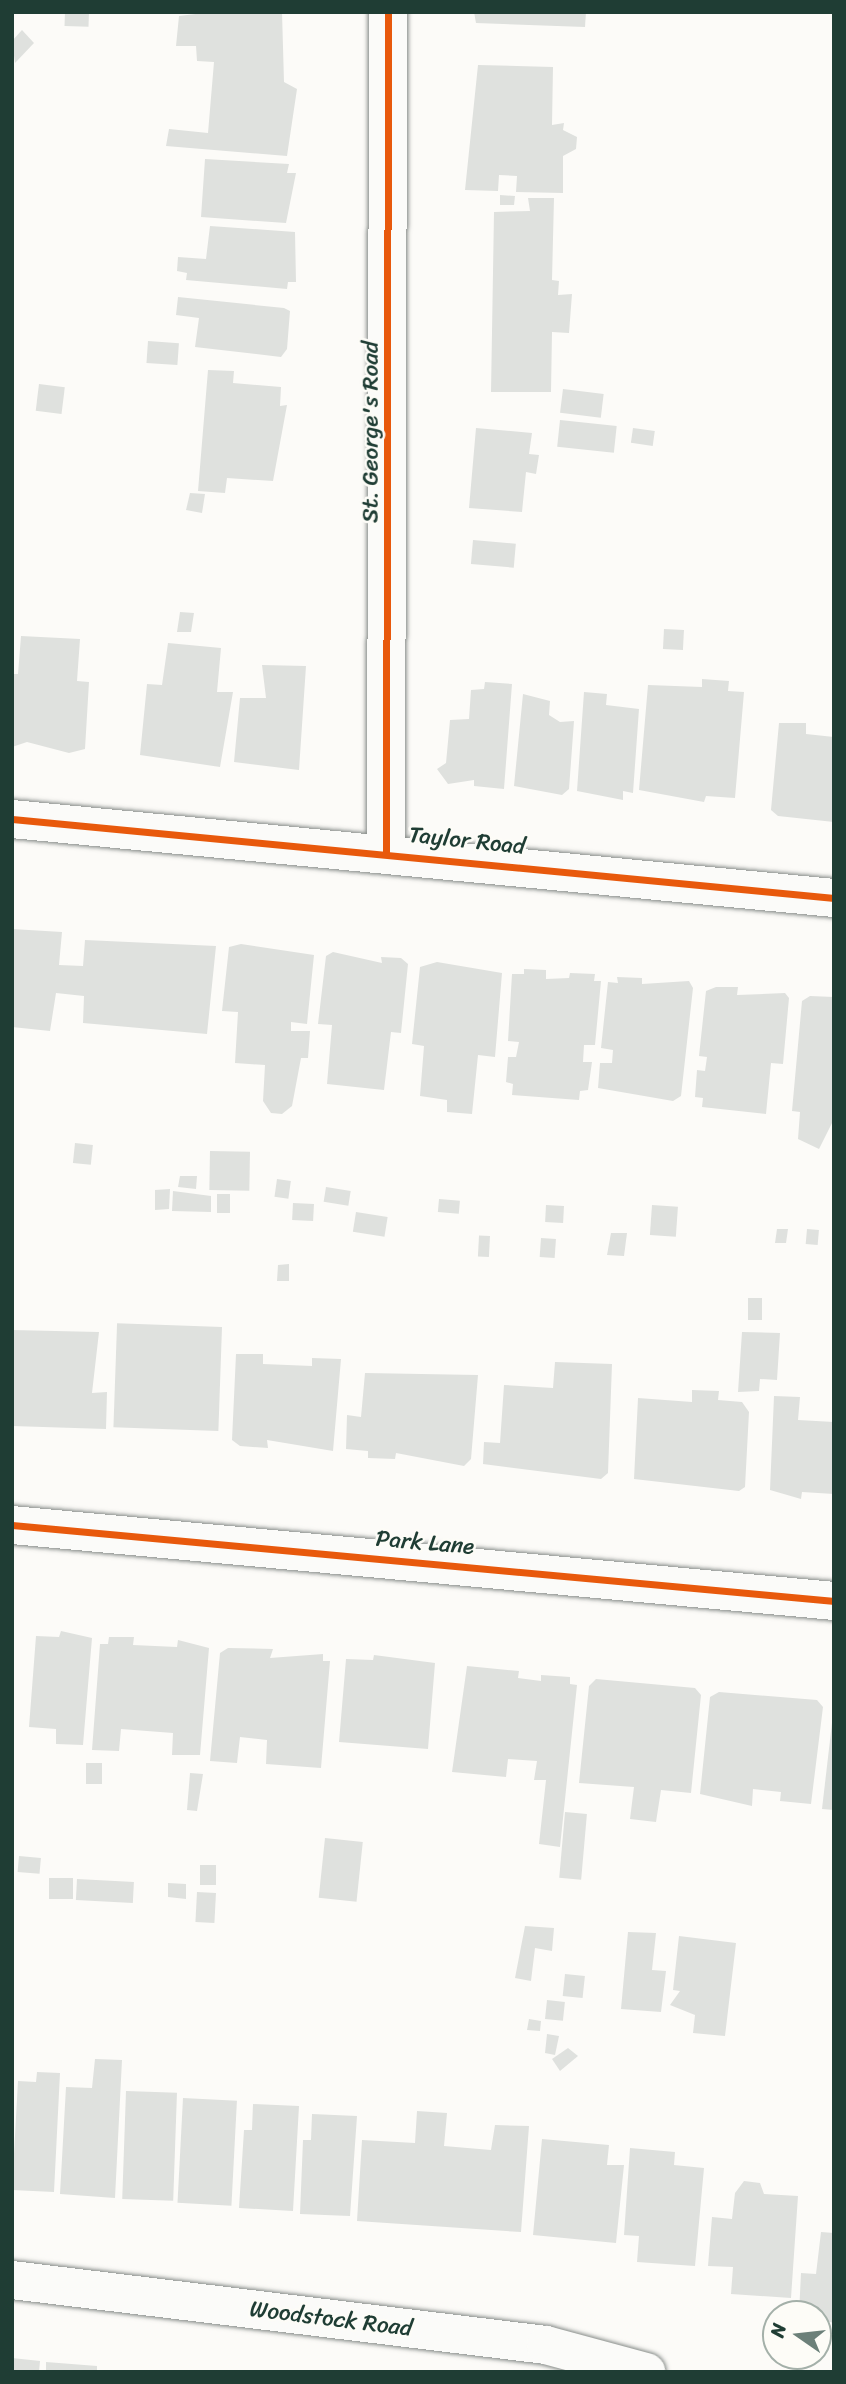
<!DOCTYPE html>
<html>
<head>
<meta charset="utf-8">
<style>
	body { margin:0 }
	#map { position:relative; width:846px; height:2384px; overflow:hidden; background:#fcfbf8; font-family:Sriracha,sans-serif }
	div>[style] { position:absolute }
	.building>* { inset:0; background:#dfe1de; transform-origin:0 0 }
	.roads { filter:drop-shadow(0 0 2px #888d8a) drop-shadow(0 0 2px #888d8a) }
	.minor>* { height:38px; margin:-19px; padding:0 19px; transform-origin:19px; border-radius:19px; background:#fbfbf9 }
	.major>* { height:38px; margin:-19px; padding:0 19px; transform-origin:19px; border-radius:19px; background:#fbfbf9 }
	.cycleway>* { height:7px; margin:-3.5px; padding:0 3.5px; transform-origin:3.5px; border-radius:3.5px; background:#e8590c }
	span { translate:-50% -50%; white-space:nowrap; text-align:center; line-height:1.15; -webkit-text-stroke:5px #fdfcf7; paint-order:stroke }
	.street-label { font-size:23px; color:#1f3d34 }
	.frame { position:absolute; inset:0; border:14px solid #1f3d34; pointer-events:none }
	.north { position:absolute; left:762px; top:2300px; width:70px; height:70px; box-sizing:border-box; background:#fdfcf7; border:2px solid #a4b0a9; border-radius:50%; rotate:284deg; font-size:19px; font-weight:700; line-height:28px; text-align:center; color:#1f3d34 }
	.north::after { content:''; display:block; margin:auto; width:24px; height:32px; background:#6c8079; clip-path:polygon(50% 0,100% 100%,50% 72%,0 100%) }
</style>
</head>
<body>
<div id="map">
	<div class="building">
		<i style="left:65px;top:12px;width:24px;height:14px;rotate:2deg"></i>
		<i style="clip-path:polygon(212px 12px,282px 12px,284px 82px,297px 89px,287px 156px,166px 146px,169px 129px,208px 133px,214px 62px,197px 61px,196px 46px,176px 46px,179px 16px)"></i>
		<i style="clip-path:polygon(474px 12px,586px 12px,585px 27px,476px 23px)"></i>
		<i style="clip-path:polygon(22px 30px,34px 43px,15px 63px,12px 41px)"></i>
		<i style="clip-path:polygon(478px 65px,553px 67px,552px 125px,564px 123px,563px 130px,577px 137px,576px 149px,563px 156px,563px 193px,516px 192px,517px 176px,499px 175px,498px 191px,465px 190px)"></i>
		<i style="clip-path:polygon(205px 159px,289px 164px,287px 173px,296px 173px,286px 223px,201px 217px)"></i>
		<i style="clip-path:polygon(500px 195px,515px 196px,514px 205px,500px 205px)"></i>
		<i style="clip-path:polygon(528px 198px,554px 198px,552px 280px,559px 281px,558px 295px,572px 294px,569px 333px,552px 332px,551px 392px,491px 392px,494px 212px,530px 211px)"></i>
		<i style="clip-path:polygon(210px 226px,295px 232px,296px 282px,288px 282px,287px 289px,186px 280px,187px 273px,177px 271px,178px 257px,206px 259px)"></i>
		<i style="clip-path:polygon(178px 297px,284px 308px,290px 311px,287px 349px,281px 357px,195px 347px,199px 318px,176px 315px)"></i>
		<i style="left:148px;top:341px;width:31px;height:22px;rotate:4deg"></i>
		<i style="clip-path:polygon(208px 370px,234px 371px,233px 383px,281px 387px,280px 406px,287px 405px,273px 481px,227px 478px,225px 493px,198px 491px)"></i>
		<i style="left:39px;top:384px;width:26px;height:27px;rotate:7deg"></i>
		<i style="left:563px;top:389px;width:41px;height:24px;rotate:7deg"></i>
		<i style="left:560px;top:420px;width:57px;height:27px;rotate:6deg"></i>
		<i style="clip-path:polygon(476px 428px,532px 433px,529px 454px,539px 455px,536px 474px,526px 472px,522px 512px,469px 508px)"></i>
		<i style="left:633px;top:428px;width:22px;height:15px;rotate:8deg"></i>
		<i style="clip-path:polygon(190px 493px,205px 494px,202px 513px,186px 510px)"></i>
		<i style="left:473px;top:540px;width:43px;height:24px;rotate:5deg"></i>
		<i style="clip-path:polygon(180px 612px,194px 613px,191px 632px,177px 632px)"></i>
		<i style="left:664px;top:629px;width:20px;height:20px;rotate:3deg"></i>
		<i style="clip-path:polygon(21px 636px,80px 639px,77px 681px,89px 682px,85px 749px,69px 753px,27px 742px,12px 747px,12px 674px,18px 674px)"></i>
		<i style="clip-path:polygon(168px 643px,221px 648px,217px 692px,233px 692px,220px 767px,140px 755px,147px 684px,162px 685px)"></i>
		<i style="clip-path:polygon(262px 665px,306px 666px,299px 770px,234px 762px,240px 698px,266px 698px)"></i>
		<i style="clip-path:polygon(702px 679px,729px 681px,728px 691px,744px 692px,735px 798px,706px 796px,704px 802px,639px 790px,648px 685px,702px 687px)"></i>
		<i style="clip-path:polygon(485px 682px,512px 684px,504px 789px,474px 786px,474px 780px,448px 784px,437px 769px,446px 763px,450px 720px,469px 719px,471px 690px,484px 689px)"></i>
		<i style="clip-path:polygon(584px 692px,607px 694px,606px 705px,639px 709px,633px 793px,623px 791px,623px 800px,577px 791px)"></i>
		<i style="clip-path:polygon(523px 694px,550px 701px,549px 715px,560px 722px,574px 721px,569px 789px,562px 795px,514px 786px)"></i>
		<i style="clip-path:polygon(779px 723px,806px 723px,806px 734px,834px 737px,834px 822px,778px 816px,771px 810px)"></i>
		<i style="clip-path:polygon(12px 929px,62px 932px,59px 965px,83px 966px,85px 940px,216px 946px,207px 1034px,83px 1023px,84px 996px,56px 993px,50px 1031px,12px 1027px)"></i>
		<i style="clip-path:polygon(241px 944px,314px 955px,307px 1024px,291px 1022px,291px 1031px,310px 1031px,308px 1058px,301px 1058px,292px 1106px,282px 1114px,271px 1113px,263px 1101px,265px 1065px,235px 1063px,238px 1012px,222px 1011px,229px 947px)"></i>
		<i style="clip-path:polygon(333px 952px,382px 963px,381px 957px,401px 958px,408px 964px,401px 1033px,391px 1032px,384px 1090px,327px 1084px,332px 1025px,318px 1024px,326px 956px)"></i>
		<i style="clip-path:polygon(437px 962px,502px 973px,495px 1057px,478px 1055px,472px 1114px,447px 1112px,447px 1100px,420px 1096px,424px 1046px,412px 1044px,420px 967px)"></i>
		<i style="clip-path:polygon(524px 969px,546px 970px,546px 979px,569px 978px,570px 973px,595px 974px,594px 981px,601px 981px,595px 1045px,584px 1045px,583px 1062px,592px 1062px,588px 1090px,580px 1091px,579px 1100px,512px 1095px,513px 1084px,506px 1082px,508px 1057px,516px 1057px,519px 1042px,508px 1041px,512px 974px,524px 974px)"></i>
		<i style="clip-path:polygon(617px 977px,642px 978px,642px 984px,689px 981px,693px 988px,681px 1096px,673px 1101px,598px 1088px,600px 1063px,612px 1063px,613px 1050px,601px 1048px,608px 982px,618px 983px)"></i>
		<i style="clip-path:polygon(716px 987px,738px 987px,737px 995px,785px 993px,789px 998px,783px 1064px,771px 1063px,766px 1114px,702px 1107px,703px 1098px,695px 1097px,697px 1070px,705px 1071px,707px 1057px,699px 1056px,706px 991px)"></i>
		<i style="clip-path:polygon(810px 996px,834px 997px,834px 1119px,819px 1149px,798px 1139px,800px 1112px,792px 1111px,802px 1001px)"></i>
		<i style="left:75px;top:1143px;width:18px;height:20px;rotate:6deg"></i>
		<i style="left:210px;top:1151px;width:40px;height:39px;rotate:1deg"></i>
		<i style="clip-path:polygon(180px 1176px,197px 1176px,196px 1189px,178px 1187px)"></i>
		<i style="left:277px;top:1179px;width:14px;height:18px;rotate:8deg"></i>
		<i style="left:326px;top:1187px;width:25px;height:15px;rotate:9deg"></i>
		<i style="clip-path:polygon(170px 1189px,169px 1209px,155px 1210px,155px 1190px)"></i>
		<i style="clip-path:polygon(173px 1191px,211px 1196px,211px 1212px,172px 1211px)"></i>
		<i style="left:217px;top:1194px;width:13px;height:19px"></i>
		<i style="left:439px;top:1199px;width:21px;height:13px;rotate:5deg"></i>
		<i style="left:293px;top:1203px;width:21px;height:17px;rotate:3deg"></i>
		<i style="left:546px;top:1205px;width:18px;height:17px;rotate:3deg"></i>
		<i style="left:652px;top:1205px;width:26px;height:30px;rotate:4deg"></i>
		<i style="left:356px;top:1212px;width:32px;height:20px;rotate:9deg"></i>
		<i style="clip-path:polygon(777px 1229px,788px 1229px,786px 1243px,775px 1243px)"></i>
		<i style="left:807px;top:1229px;width:12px;height:15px;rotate:5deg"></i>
		<i style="clip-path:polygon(611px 1233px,627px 1233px,624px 1256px,607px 1255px)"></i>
		<i style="left:490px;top:1236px;width:21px;height:11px;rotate:93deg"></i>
		<i style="left:541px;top:1238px;width:15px;height:19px;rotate:4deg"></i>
		<i style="clip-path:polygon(289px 1264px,289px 1281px,277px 1281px,278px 1265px)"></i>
		<i style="left:762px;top:1298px;width:22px;height:14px;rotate:90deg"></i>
		<i style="left:222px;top:1327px;width:104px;height:105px;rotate:92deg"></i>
		<i style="clip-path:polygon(12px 1330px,99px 1332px,92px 1393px,107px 1392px,106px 1429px,12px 1426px)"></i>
		<i style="clip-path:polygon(742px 1332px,780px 1333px,777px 1380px,760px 1379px,759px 1391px,738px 1392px)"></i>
		<i style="clip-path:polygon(236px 1354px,263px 1354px,263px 1364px,312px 1366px,312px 1358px,341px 1359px,333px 1451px,267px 1440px,268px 1448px,240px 1446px,232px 1440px)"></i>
		<i style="clip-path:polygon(555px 1362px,612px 1364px,608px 1473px,601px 1479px,483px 1464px,484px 1442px,500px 1443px,504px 1385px,553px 1388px)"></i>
		<i style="clip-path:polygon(365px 1373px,478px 1375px,471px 1459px,464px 1466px,396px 1453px,395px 1459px,368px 1458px,368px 1451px,346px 1449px,347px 1415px,361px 1417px)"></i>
		<i style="clip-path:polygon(692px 1390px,719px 1391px,718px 1400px,742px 1402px,749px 1412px,745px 1487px,739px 1491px,634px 1479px,638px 1398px,692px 1402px)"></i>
		<i style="clip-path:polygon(774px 1396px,800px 1397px,798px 1420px,834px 1422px,834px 1494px,802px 1492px,801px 1499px,770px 1490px)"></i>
		<i style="clip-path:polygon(61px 1631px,92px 1638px,83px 1745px,56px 1744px,56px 1729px,29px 1727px,36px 1636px,59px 1637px)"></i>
		<i style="clip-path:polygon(109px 1637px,134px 1637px,133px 1645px,177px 1647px,178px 1640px,209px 1648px,200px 1755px,172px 1755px,173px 1733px,121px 1729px,119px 1751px,92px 1750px,100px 1644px,108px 1644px)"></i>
		<i style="clip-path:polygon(228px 1648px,273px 1649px,270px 1658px,323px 1654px,323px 1661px,330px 1661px,321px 1768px,266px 1764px,267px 1740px,240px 1737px,237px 1763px,210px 1761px,220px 1653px)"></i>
		<i style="clip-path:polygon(374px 1655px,435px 1663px,428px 1749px,339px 1742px,346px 1659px,373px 1660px)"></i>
		<i style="clip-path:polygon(467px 1666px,519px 1671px,518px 1678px,541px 1681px,541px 1675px,570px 1677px,570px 1684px,577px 1685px,560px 1847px,539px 1844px,546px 1780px,534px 1780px,537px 1761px,508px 1759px,506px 1777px,452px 1772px)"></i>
		<i style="clip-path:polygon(596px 1679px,695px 1688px,701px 1695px,691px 1793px,661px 1790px,656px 1822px,630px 1819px,634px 1787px,579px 1783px,589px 1686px)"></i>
		<i style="clip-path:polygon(719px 1692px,817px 1700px,823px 1707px,811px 1804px,780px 1801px,781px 1792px,753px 1789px,752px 1806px,700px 1794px,710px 1697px)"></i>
		<i style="clip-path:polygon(832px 1723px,834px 1723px,834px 1810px,822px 1809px)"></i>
		<i style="left:86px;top:1763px;width:16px;height:21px"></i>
		<i style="clip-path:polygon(190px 1773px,203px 1774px,197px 1811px,187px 1810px)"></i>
		<i style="left:565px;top:1812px;width:22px;height:66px;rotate:5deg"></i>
		<i style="left:325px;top:1838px;width:38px;height:60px;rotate:6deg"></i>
		<i style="left:19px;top:1856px;width:22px;height:16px;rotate:5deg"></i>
		<i style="left:200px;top:1865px;width:16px;height:20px"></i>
		<i style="left:49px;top:1878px;width:24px;height:21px"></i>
		<i style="left:77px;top:1879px;width:57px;height:21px;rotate:3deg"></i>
		<i style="clip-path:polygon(168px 1883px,186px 1884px,186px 1899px,168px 1897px)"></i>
		<i style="left:197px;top:1892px;width:19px;height:30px;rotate:3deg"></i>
		<i style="clip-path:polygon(525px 1926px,554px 1928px,552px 1951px,535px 1948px,531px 1981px,515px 1978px)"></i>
		<i style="clip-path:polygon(628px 1932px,656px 1933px,652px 1970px,666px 1971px,661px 2012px,621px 2009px)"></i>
		<i style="clip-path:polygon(679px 1936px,736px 1943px,725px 2036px,693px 2033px,695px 2015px,670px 2005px,680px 1991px,673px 1990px)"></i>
		<i style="left:565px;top:1974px;width:20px;height:22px;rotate:6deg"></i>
		<i style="left:547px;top:2000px;width:18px;height:19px;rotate:6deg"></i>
		<i style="clip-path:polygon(529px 2019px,541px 2021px,540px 2031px,527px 2030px)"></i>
		<i style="clip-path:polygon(547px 2034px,559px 2036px,555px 2055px,545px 2053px)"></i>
		<i style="clip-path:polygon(568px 2048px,578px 2056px,560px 2071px,552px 2059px)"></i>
		<i style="clip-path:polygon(95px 2059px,122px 2060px,115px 2198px,60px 2194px,66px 2087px,92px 2088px)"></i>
		<i style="clip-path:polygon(37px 2072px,60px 2073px,54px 2192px,12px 2190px,18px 2081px,36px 2082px)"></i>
		<i style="left:126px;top:2091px;width:51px;height:108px;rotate:2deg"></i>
		<i style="left:183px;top:2098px;width:54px;height:105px;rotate:3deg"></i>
		<i style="clip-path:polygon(253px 2104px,299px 2106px,293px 2211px,239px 2208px,244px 2130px,252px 2130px)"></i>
		<i style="clip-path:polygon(417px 2111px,447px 2113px,444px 2146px,491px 2150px,495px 2125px,529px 2126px,521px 2232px,357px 2221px,362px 2140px,415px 2143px)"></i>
		<i style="clip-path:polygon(312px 2114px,357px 2116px,350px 2216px,300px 2214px,303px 2140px,311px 2140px)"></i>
		<i style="clip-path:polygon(542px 2139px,609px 2145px,607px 2165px,624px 2165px,616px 2243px,533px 2235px)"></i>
		<i style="clip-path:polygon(630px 2148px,675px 2152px,674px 2165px,704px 2168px,695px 2266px,637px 2262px,639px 2236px,624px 2235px)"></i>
		<i style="clip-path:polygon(744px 2181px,760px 2183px,764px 2194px,798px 2196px,791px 2298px,731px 2294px,733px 2267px,708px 2266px,712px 2217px,732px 2219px,735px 2193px)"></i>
		<i style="clip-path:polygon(821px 2232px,834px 2233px,834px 2323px,799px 2314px,801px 2273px,816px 2274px)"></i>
		<i style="clip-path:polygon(12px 2358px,40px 2361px,39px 2372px,12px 2372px)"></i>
		<i style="clip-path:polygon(46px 2362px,97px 2366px,97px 2372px,46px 2372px)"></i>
	</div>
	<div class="roads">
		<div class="minor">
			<i style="left:12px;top:819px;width:826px;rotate:5.49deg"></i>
			<i style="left:386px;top:852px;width:840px;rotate:-89.86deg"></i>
			<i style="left:12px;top:2280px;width:538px;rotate:6.94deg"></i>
			<i style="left:546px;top:2345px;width:104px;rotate:15.1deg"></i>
		</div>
		<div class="major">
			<i style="left:12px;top:1525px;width:826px;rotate:5.28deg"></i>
		</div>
	</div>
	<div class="cycleway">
		<i style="left:12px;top:819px;width:826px;rotate:5.49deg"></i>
		<i style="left:386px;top:852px;width:840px;rotate:-89.86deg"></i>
		<i style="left:12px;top:1525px;width:826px;rotate:5.28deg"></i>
	</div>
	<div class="street-label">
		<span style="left:371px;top:432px;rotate:-90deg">St. George's Road</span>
		<span style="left:467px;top:841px;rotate:6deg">Taylor Road</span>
		<span style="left:425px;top:1543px;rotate:5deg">Park Lane</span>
		<span style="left:331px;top:2319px;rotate:7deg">Woodstock Road</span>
	</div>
	<div class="frame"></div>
	<div class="north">N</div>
</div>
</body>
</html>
